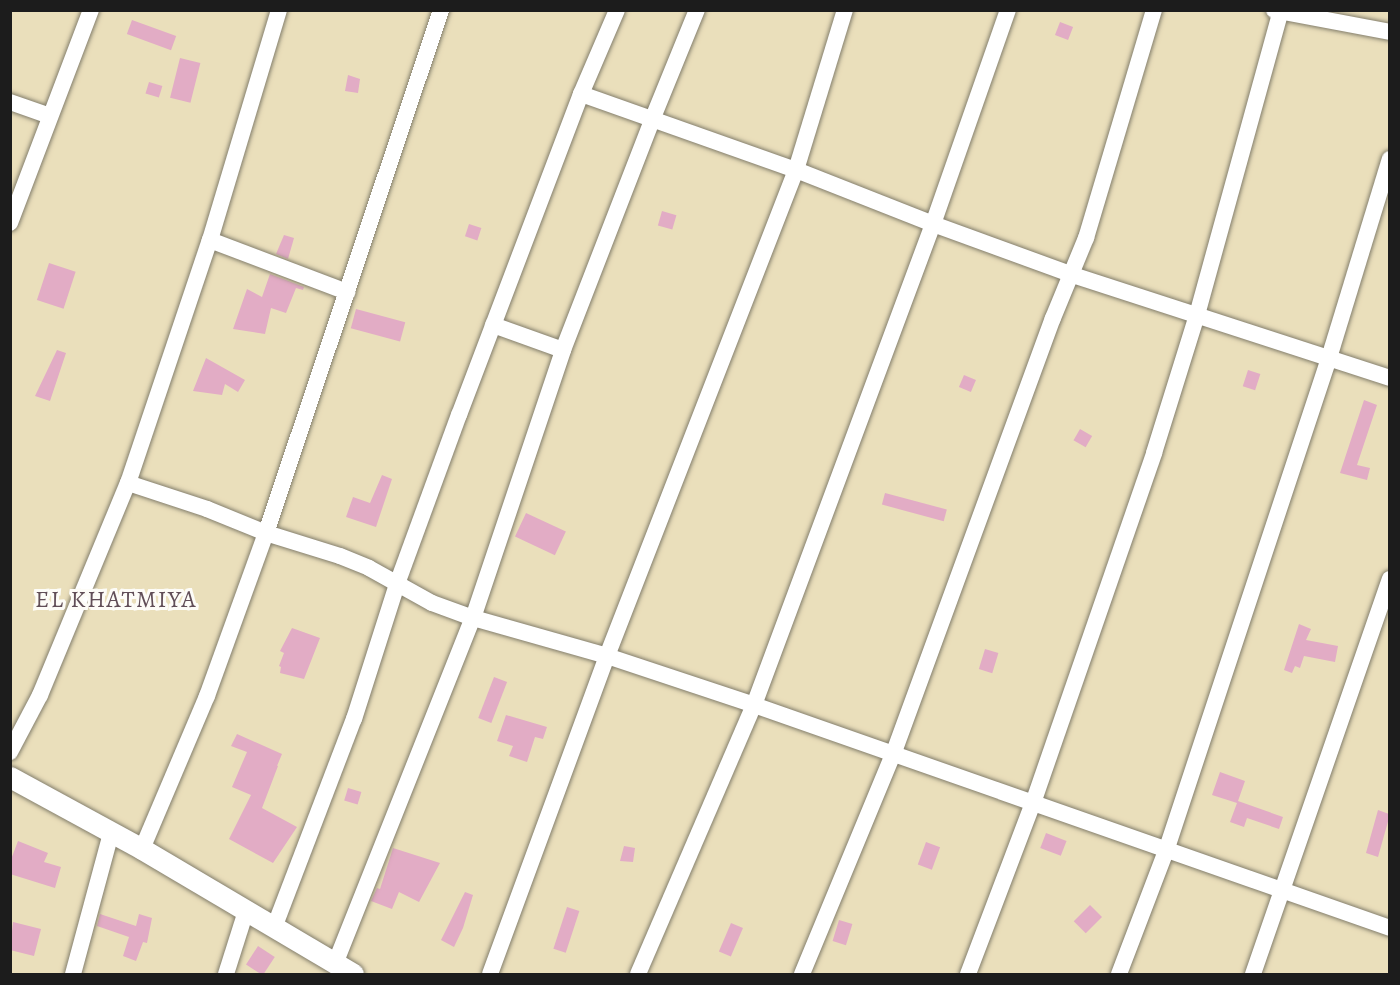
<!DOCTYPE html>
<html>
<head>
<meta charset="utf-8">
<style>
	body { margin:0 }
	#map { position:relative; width:1400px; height:985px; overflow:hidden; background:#eadfbb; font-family:Alegreya,serif }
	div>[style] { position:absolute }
	.building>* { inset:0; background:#e2acc5; transform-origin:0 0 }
	.roads { filter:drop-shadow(0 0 2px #837e6c) drop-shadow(0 0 2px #837e6c) }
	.minor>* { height:16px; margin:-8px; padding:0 8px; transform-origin:8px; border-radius:8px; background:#fff }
	.tertiary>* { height:21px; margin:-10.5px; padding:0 10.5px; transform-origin:10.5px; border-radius:10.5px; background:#fff }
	span { translate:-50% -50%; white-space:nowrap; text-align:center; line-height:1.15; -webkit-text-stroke:6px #fdfcf7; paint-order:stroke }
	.quarter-label { font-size:24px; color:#614e57; letter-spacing:1.5px }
	.frame { position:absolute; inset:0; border:12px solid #1c1c1c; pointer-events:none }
</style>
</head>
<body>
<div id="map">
	<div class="building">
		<i style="left:132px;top:20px;width:47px;height:15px;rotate:20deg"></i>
		<i style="left:1060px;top:22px;width:14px;height:14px;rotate:21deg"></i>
		<i style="left:180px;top:58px;width:21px;height:41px;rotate:14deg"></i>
		<i style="clip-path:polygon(348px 75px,360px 79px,358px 93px,345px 91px)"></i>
		<i style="left:149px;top:82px;width:14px;height:12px;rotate:17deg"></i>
		<i style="left:662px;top:211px;width:15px;height:15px;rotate:16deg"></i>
		<i style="left:469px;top:224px;width:13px;height:13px;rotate:18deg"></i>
		<i style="clip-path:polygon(284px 235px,294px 238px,288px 259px,276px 254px)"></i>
		<i style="left:49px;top:263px;width:28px;height:39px;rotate:18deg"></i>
		<i style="clip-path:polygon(270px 274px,304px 287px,303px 290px,296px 288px,286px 313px,271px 308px,265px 334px,233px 329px,247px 289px,262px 297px)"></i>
		<i style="left:356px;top:309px;width:51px;height:20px;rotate:15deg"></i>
		<i style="clip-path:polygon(57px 350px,66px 353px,50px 401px,35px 396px)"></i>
		<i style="clip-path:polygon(206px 358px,245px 380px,238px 392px,225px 384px,222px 395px,193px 391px)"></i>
		<i style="left:1248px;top:370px;width:13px;height:17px;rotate:18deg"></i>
		<i style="left:964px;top:375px;width:13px;height:13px;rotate:23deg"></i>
		<i style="clip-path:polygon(1364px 400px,1377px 405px,1357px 465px,1370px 468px,1367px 480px,1340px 473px)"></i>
		<i style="left:1080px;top:429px;width:14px;height:13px;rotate:30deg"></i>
		<i style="clip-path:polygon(382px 475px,392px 479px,376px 527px,346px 517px,353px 497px,370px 503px)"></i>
		<i style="left:885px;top:493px;width:64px;height:12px;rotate:15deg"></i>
		<i style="left:526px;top:513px;width:44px;height:26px;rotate:25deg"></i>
		<i style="clip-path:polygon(1299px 624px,1311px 629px,1306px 640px,1338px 646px,1335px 662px,1304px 656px,1300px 668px,1295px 666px,1292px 673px,1284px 670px)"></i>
		<i style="clip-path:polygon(292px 628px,320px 638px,304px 679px,280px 673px,281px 667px,279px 666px,284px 653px,280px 651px)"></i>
		<i style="left:985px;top:649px;width:14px;height:21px;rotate:17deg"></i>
		<i style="left:494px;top:677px;width:14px;height:44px;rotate:21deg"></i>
		<i style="clip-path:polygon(506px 715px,547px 727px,543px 739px,535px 737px,527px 762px,509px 756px,513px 746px,497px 741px)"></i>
		<i style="clip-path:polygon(237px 734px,282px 754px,277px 766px,258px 758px,278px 766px,262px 808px,297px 827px,273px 863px,229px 839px,251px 795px,232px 787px,247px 752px,231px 746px)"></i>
		<i style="clip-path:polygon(1220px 772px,1245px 781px,1238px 801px,1283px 817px,1279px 829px,1247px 818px,1244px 827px,1230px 822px,1237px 803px,1212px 795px)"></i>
		<i style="left:348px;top:788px;width:14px;height:13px;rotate:17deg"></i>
		<i style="clip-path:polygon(1378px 810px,1389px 814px,1389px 818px,1378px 857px,1366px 853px)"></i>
		<i style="left:1046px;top:833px;width:22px;height:16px;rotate:21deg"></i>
		<i style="clip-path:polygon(18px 841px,48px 853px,44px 862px,61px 867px,55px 888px,10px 874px,10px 862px)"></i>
		<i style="left:926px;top:842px;width:15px;height:24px;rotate:20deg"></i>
		<i style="clip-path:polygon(624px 846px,635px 848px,633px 862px,620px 861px)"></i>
		<i style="clip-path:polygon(393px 848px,440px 863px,419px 902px,399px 892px,392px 909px,371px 901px,377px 888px,380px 889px)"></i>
		<i style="clip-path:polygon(465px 892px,473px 895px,463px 928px,454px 947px,441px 940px)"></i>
		<i style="left:1090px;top:905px;width:17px;height:23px;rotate:45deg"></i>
		<i style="left:567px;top:907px;width:13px;height:44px;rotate:18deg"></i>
		<i style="clip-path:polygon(100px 914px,136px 926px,139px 914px,152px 918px,147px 943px,143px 942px,136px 961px,123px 956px,129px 937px,97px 926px)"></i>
		<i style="left:839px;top:920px;width:14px;height:22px;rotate:17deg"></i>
		<i style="clip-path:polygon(13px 922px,41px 929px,34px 956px,10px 950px)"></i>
		<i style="left:731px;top:923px;width:13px;height:31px;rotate:23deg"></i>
		<i style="left:258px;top:946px;width:20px;height:22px;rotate:33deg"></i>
	</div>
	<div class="roads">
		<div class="minor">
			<i style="left:1274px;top:10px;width:118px;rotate:10.7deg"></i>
			<i style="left:581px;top:94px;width:228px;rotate:19.5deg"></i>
			<i style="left:796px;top:170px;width:147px;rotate:21.5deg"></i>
			<i style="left:933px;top:224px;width:149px;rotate:20deg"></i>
			<i style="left:1073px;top:275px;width:333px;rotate:18deg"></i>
			<i style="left:10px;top:102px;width:42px;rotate:19.3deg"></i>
			<i style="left:10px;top:223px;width:228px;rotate:-69.2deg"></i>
			<i style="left:210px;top:240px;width:147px;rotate:20.8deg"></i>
			<i style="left:493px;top:325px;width:74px;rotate:19.7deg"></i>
			<i style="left:128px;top:483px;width:83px;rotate:18.2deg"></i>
			<i style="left:207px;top:509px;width:64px;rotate:22.1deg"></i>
			<i style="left:266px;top:533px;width:77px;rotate:17.3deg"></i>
			<i style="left:340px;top:556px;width:31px;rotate:22deg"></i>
			<i style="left:369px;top:568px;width:72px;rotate:29.1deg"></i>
			<i style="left:432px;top:603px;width:44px;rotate:20.1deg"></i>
			<i style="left:473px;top:618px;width:139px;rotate:15.8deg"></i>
			<i style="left:607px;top:656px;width:155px;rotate:18.4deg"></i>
			<i style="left:754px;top:705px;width:674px;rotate:19.32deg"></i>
			<i style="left:10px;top:752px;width:64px;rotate:-62.2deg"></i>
			<i style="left:40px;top:695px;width:230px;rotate:-67.5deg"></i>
			<i style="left:128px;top:483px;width:256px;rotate:-71.4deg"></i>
			<i style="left:210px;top:240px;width:240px;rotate:-73.3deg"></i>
			<i style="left:142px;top:849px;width:166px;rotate:-67deg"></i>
			<i style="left:207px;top:696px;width:173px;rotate:-70.1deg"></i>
			<i style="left:266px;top:533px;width:552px;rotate:-71.5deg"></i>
			<i style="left:274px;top:928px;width:224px;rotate:-69.1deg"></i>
			<i style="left:354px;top:719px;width:142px;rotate:-72.3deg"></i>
			<i style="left:397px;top:584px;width:180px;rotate:-69.9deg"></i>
			<i style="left:459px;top:415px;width:343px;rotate:-69.2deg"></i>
			<i style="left:581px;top:94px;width:91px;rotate:-66.8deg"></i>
			<i style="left:335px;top:964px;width:373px;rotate:-68.3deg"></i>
			<i style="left:473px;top:618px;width:283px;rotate:-71.4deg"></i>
			<i style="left:563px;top:350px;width:247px;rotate:-68.8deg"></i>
			<i style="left:652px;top:120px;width:119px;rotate:-67.8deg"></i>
			<i style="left:73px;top:974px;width:146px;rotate:-74.9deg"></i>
			<i style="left:226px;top:974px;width:66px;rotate:-72.4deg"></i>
			<i style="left:490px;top:974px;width:339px;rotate:-69.8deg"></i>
			<i style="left:607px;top:656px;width:521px;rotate:-68.75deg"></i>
			<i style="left:796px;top:170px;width:167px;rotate:-73deg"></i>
			<i style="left:638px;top:974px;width:293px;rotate:-66.7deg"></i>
			<i style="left:754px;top:705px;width:513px;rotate:-69.59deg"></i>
			<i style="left:933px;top:224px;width:227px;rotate:-70.7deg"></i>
			<i style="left:802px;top:974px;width:240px;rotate:-67.5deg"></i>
			<i style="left:894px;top:752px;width:462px;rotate:-69.9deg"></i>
			<i style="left:1053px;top:318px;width:87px;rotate:-67.6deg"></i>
			<i style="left:1086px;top:238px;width:238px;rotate:-73.4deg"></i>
			<i style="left:968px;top:974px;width:183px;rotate:-69.2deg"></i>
			<i style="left:1033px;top:803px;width:370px;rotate:-70.9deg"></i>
			<i style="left:1154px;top:453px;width:145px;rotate:-72.7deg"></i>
			<i style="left:1197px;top:315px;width:316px;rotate:-74.6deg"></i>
			<i style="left:1119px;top:974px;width:132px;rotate:-69.1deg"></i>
			<i style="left:1166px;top:851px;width:519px;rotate:-71.7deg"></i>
			<i style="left:1329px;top:358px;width:208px;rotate:-73deg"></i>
			<i style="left:1253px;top:974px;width:418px;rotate:-70.9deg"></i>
		</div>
		<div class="tertiary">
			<i style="left:10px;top:777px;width:150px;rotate:28.6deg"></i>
			<i style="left:142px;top:849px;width:245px;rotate:30.6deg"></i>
		</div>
	</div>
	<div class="quarter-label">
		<span style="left:116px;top:600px">EL KHATMIYA</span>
	</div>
	<div class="frame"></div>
</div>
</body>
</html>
